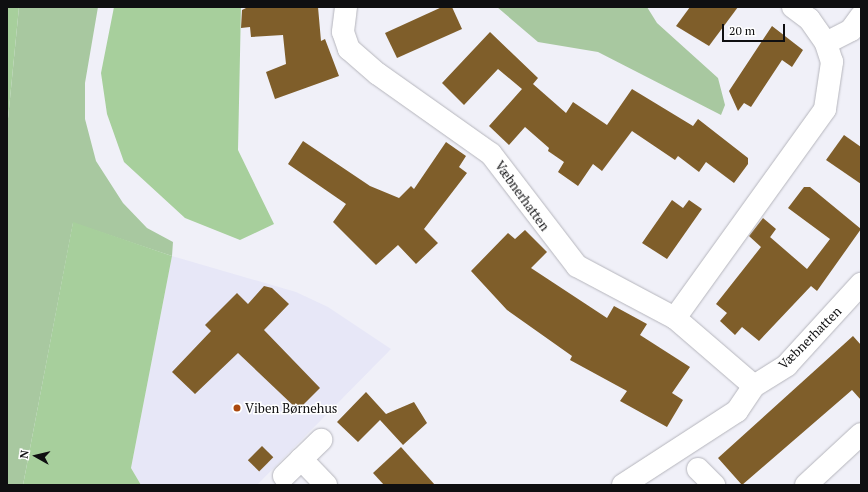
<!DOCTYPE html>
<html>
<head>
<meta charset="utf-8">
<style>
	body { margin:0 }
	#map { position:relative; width:868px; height:492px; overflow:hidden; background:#f0f0f8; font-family:"PT Serif",serif }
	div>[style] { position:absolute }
	.built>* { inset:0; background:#e7e7f7 }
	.green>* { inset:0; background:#a8c8a0 }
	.forest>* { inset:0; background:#a7cf9c }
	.building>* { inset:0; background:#7f5e2a; transform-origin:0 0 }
	.roads { filter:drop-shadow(0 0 1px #b5b5bc) drop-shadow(0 0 1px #b5b5bc) }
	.minor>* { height:22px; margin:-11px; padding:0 11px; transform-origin:11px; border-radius:11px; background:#fff }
	.dots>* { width:11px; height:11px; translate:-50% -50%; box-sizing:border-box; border:2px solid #fff; border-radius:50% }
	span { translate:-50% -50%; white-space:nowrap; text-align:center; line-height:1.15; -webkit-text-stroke:3px #fff; paint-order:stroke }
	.street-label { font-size:13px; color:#0f0f11 }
	.poi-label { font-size:13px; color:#0f0f11 }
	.left { translate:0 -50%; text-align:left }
	.frame { position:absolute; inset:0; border:8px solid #0f0f11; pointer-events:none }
	.north { position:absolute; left:16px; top:436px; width:40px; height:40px; -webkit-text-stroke:3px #fff; paint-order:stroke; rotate:278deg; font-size:11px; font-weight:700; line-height:16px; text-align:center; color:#0f0f11 }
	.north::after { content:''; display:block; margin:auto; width:14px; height:18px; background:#0f0f11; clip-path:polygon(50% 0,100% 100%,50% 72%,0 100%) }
	.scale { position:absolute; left:722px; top:24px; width:63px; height:18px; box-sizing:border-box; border:2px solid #0f0f11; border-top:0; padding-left:5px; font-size:12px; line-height:14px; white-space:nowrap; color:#0f0f11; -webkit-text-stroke:3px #fff; paint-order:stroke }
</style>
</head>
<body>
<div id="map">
	<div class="built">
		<i style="clip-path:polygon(172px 256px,296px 292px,328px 307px,391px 349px,257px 485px,141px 485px,131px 468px)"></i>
	</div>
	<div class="green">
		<i style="clip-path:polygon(19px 7px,98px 7px,85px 83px,85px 119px,96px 161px,123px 203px,147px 228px,173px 242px,172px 256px,73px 223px,23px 485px,7px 485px,7px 129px)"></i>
		<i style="clip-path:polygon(497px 7px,647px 7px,657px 23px,718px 78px,725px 105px,721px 115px,598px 52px,538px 42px)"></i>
	</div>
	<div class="forest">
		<i style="clip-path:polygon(7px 7px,19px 7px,7px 129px)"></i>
		<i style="clip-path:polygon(114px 7px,241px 7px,238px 150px,274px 224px,240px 240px,185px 218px,124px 162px,107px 114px,101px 73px)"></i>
		<i style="clip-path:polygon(73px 222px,172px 256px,131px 468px,141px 485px,23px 485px)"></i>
	</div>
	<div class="building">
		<i style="clip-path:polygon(248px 7px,318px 7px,321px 41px,325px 39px,339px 76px,275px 99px,266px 72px,286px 64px,283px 35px,251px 37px,250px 27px,241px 28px,242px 10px)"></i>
		<i style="clip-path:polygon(442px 7px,452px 7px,462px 29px,397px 58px,385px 33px)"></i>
		<i style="clip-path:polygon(690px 7px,738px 7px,709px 46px,676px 26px)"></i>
		<i style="clip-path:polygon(772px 26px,803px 50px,792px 67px,782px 60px,751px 107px,744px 103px,738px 111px,729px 91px)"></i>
		<i style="clip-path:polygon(490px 32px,538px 78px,533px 84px,566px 113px,573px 102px,607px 125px,632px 89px,693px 126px,698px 119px,748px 158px,748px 164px,734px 183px,706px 162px,699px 172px,678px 156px,675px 160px,632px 131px,602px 171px,593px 164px,578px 186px,558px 172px,564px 162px,548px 151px,549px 148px,525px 127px,509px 145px,489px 126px,522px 89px,498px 69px,464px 105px,442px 83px)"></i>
		<i style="clip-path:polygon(844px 135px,861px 147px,861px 184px,826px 160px)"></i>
		<i style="clip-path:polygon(303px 141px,370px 186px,399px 198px,411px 186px,414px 189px,446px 142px,466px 156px,459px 167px,467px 173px,424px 229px,438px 243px,416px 264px,398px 245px,376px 265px,333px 222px,346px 204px,288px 164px)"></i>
		<i style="clip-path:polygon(804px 187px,810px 187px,861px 229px,817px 291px,811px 286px,759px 341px,742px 327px,735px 335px,720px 321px,727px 313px,716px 304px,761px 247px,749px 236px,763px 218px,776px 229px,768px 240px,770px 237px,807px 269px,830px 239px,788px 208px)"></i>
		<i style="clip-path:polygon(672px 200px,683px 208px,689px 200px,702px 209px,667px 259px,642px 243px)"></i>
		<i style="clip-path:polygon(525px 230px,547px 252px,531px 268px,607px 318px,614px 306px,647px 324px,640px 335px,690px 367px,672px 393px,683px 400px,667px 427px,620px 401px,627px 391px,570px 360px,572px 356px,507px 310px,471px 271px,508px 233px,515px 239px)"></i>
		<i style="clip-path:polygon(264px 286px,272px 288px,289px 304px,264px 330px,320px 388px,298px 410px,238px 353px,195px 394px,172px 372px,211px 331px,205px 325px,237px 293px,248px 304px)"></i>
		<i style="clip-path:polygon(853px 336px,861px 345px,861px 400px,852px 390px,742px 485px,718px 458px)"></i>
		<i style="clip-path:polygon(366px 392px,386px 414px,414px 402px,427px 423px,403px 445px,380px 420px,358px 442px,337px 422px)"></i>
		<i style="left:262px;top:446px;width:16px;height:20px;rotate:45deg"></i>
		<i style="clip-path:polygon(401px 447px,435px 485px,384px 485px,373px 473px)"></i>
	</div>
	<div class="roads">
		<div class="minor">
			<i style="left:346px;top:7px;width:25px;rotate:97deg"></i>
			<i style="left:343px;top:32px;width:18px;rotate:71deg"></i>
			<i style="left:349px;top:49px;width:38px;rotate:41deg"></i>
			<i style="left:378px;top:74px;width:138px;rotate:35.3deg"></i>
			<i style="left:491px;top:154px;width:141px;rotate:52.5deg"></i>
			<i style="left:577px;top:266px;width:111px;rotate:28deg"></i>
			<i style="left:675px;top:318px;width:104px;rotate:40.7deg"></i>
			<i style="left:826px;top:43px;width:28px;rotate:-27deg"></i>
			<i style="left:851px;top:30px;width:17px;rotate:-54deg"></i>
			<i style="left:675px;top:318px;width:257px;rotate:-54.3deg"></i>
			<i style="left:825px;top:109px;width:48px;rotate:-81.5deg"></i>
			<i style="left:832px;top:62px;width:20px;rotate:-108deg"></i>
			<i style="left:826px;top:43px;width:29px;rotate:-125deg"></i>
			<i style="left:809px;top:19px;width:20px;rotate:-143deg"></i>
			<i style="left:301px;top:459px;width:36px;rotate:46deg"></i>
			<i style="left:698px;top:469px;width:23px;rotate:45deg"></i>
			<i style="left:284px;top:476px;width:52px;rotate:-44.2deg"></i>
			<i style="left:623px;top:485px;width:136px;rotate:-33deg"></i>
			<i style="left:737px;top:411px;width:30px;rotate:-56deg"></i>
			<i style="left:754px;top:386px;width:39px;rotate:-32deg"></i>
			<i style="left:787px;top:365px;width:110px;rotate:-47.6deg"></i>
			<i style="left:806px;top:485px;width:75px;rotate:-42.8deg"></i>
		</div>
	</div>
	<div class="dots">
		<i style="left:237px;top:408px;background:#ab490e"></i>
	</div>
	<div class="street-label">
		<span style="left:522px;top:196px;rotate:54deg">Væbnerhatten</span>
		<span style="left:810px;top:338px;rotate:-45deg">Væbnerhatten</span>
	</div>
	<div class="poi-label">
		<span class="left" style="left:245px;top:408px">Viben Børnehus</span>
	</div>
	<div class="frame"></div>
	<div class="north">N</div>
	<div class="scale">20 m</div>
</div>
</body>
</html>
